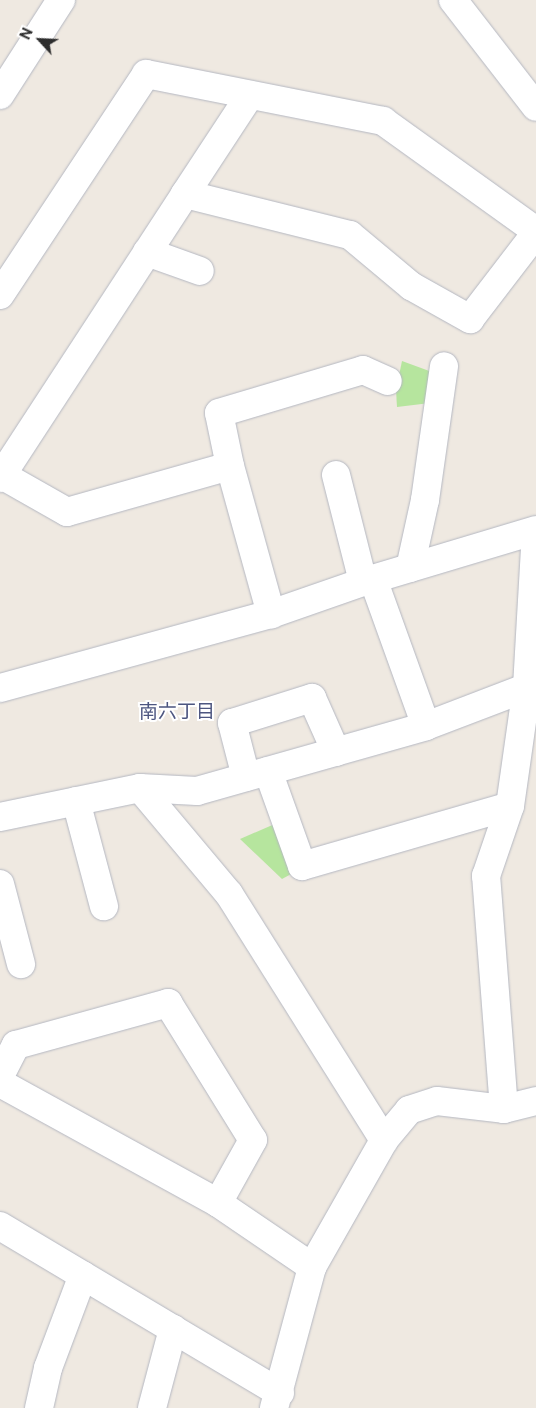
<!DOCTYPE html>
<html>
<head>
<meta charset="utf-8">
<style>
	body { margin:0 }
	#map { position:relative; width:536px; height:1408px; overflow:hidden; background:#efe9e1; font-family:"Public Sans","Noto Sans JP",sans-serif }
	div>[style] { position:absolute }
	.green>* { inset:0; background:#b6e59e }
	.roads { filter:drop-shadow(0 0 1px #b4b7c1) drop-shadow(0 0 1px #b4b7c1) }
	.minor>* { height:28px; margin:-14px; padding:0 14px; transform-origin:14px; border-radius:14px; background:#fff }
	span { translate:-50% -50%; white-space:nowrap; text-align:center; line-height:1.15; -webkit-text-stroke:4px #fff; paint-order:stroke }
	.neighbourhood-label { font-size:19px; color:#4d5680 }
	.north { position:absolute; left:15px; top:15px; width:50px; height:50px; -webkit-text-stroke:4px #fff; paint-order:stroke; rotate:295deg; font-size:14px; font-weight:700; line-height:20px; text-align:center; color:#2e2e2e }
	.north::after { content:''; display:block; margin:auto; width:18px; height:22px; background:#2e2e2e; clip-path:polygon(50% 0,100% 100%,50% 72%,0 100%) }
</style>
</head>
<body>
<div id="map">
	<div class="green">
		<i style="clip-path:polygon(402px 361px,432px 372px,430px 403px,397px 407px,396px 390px)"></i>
		<i style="clip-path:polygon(277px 823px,293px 873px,282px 879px,240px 839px)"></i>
	</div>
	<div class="roads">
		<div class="minor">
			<i style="left:453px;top:0;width:135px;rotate:52.2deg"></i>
			<i style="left:0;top:95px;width:113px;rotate:-57.3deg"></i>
			<i style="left:185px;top:194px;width:118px;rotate:-56.7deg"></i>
			<i style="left:147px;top:252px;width:56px;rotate:19.7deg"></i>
			<i style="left:0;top:295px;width:265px;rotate:-56.5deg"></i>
			<i style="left:146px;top:74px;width:242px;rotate:11.2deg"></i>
			<i style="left:383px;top:121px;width:188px;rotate:35.7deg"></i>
			<i style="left:230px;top:466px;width:154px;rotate:74.5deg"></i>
			<i style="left:0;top:474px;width:77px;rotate:29.6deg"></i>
			<i style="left:67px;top:512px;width:169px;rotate:-15.8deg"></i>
			<i style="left:230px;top:466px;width:54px;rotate:-101.7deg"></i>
			<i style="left:219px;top:413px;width:150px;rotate:-16.6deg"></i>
			<i style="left:363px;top:370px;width:27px;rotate:24deg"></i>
			<i style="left:336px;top:475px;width:110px;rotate:75.8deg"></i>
			<i style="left:0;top:478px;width:339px;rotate:-56.9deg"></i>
			<i style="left:185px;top:194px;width:170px;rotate:14deg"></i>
			<i style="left:350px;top:235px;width:80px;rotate:39.9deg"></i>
			<i style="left:411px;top:286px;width:68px;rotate:29.2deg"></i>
			<i style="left:470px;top:319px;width:108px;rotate:-52.5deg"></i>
			<i style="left:410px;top:568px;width:70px;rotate:-77.6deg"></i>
			<i style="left:425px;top:500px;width:135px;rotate:-81.9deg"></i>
			<i style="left:373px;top:579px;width:156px;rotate:70.2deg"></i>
			<i style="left:0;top:688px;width:281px;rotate:-15.3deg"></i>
			<i style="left:271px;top:614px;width:97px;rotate:-19.2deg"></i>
			<i style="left:363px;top:582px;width:181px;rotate:-16.7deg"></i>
			<i style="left:268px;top:771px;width:101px;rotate:70.3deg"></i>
			<i style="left:302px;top:866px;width:216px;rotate:-16.1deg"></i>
			<i style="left:246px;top:777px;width:56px;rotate:-104.5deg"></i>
			<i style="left:232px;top:723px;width:84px;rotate:-17.4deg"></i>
			<i style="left:312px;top:698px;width:59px;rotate:66deg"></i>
			<i style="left:140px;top:788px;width:57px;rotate:3deg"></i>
			<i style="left:197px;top:791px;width:238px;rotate:-15.8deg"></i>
			<i style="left:426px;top:726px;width:118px;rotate:-20.9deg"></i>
			<i style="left:76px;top:801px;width:109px;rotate:75.1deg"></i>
			<i style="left:0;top:817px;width:143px;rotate:-11.7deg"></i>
			<i style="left:140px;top:788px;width:138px;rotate:50deg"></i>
			<i style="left:229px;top:894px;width:291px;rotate:57.8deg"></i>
			<i style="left:0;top:884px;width:83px;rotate:75.3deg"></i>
			<i style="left:0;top:1076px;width:35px;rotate:-63deg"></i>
			<i style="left:16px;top:1045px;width:158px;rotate:-15.4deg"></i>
			<i style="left:168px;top:1003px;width:161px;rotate:58.2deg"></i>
			<i style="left:253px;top:1140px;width:72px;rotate:119.1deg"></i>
			<i style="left:0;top:1083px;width:249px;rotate:28.8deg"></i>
			<i style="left:218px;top:1203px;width:114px;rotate:34.2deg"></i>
			<i style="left:504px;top:1109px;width:234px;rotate:-94.4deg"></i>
			<i style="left:486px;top:876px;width:74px;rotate:-71.1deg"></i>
			<i style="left:510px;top:806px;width:120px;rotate:-81.9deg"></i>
			<i style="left:527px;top:687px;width:155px;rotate:-86.7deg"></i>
			<i style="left:0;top:1226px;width:326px;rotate:30.8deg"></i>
			<i style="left:39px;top:1408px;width:41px;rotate:-77.3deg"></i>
			<i style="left:48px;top:1368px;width:99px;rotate:-69.4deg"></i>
			<i style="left:152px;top:1408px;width:82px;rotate:-75.1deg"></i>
			<i style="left:274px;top:1408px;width:146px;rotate:-74.9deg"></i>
			<i style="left:312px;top:1267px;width:146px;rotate:-60.4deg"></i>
			<i style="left:384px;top:1140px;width:39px;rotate:-50deg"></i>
			<i style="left:409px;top:1110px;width:29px;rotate:-18deg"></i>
			<i style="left:437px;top:1101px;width:67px;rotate:6.8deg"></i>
			<i style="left:504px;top:1109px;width:33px;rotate:-14deg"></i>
		</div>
	</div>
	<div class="neighbourhood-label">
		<span style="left:177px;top:712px">南六丁目</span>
	</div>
	<div class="north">N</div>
</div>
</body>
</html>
